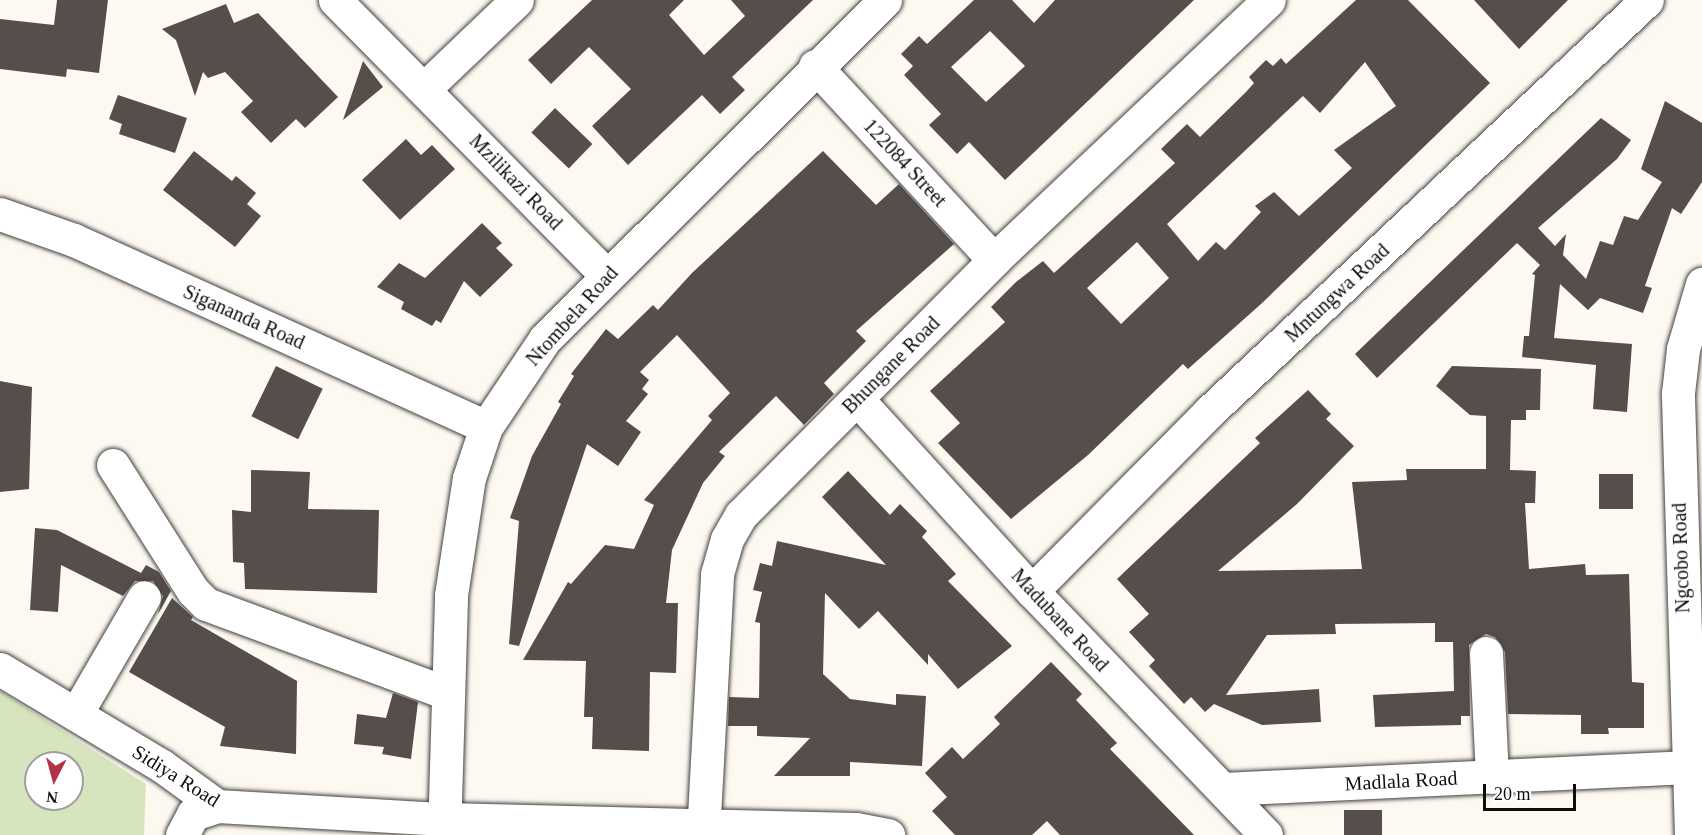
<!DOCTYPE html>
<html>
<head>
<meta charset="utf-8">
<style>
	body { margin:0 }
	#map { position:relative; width:1702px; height:835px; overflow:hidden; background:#fef9f0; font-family:Georgia,serif }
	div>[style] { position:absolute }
	.green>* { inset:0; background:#d6e5bd }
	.building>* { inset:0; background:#564e4b; transform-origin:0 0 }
	.roads { filter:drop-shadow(0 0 2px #414141) drop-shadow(0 0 2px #414141) }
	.minor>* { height:33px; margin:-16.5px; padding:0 16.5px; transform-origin:16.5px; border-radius:16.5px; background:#fff }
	span { translate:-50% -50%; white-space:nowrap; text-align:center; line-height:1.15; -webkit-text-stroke:6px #fff; paint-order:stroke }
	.street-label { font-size:20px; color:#0e0e0e }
	.north { position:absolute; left:24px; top:751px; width:60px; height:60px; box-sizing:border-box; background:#fff; border:2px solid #9f9f9f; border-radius:50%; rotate:186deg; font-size:16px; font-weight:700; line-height:24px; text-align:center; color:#0e0e0e }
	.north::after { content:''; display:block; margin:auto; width:21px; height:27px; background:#b13348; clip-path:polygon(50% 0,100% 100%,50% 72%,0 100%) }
	.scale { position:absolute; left:1483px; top:784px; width:93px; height:27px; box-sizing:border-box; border:3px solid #0e0e0e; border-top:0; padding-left:8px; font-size:18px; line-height:21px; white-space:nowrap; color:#0e0e0e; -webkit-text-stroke:4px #fff; paint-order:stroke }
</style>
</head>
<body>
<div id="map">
	<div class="green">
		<i style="clip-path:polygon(evenodd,0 691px,146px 784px,144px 835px,0 835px,0 691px,36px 763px,72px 763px,72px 799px,36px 799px,36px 763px)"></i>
	</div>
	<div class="building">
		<i style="clip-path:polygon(57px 0,108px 0,99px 73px,67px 69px,66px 77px,0 69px,0 19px,54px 25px)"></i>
		<i style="clip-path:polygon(592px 0,684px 0,669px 15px,704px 55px,745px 16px,731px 0,813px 0,732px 77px,745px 90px,720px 114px,702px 95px,628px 165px,592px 126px,631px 89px,589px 47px,551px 84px,528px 60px)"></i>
		<i style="clip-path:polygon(evenodd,974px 0,1012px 0,1034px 23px,1055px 0,1194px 0,1005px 180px,969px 142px,957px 154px,929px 125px,941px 114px,904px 75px,913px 66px,901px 54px,919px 36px,927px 44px,974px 0,990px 31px,1025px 66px,986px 102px,951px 67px,990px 31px)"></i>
		<i style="clip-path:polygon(evenodd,1356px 0,1408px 0,1490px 83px,1261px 304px,1188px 369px,1183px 364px,1088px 455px,1011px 519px,938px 443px,960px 423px,930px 391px,1005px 322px,991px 307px,1016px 282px,1043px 261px,1054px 273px,1175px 163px,1161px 149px,1187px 124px,1200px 137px,1246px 92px,1254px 83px,1249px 77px,1266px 60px,1273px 66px,1281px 58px,1286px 64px,1356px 0,1365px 62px,1396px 106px,1334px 150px,1352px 168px,1299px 216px,1274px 192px,1255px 206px,1261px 212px,1225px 250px,1216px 242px,1198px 261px,1167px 224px,1303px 96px,1320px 113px,1365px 62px,1356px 0,1137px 242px,1169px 278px,1121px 324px,1087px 288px,1137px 242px)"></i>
		<i style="clip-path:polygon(1474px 0,1568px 0,1519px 49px)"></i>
		<i style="clip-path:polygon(226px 4px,234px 23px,258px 13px,338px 97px,305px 128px,296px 119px,271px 143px,241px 112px,253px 101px,225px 72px,208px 78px,203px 72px,195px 96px,176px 40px,162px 29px)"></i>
		<i style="clip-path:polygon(363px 61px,383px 87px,343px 120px)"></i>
		<i style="clip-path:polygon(118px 95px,187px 118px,175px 153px,119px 134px,122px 124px,109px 119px)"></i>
		<i style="clip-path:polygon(1665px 101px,1702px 123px,1702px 182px,1681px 214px,1672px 208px,1645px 286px,1652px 288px,1643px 313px,1600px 298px,1588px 310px,1560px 284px,1554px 338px,1632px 344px,1627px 412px,1593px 409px,1596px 365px,1522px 357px,1524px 336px,1529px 336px,1535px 275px,1532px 274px,1540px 265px,1517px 243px,1377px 378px,1355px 354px,1601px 118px,1631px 140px,1617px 159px,1538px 228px,1555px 246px,1566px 234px,1563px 255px,1586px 279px,1600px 241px,1613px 245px,1624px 216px,1638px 220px,1662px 182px,1641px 169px)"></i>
		<i style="left:555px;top:108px;width:52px;height:34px;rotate:44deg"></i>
		<i style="clip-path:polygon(406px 139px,421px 155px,432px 145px,455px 169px,400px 220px,362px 180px)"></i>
		<i style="clip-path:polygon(194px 151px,232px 181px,236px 176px,256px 193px,247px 204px,261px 216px,235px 247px,163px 190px)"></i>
		<i style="clip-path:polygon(823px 151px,876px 205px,899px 184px,954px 244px,856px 331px,866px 341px,824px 383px,834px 394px,804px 425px,776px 396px,719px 452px,725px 456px,703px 483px,672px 550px,666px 603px,678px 603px,676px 673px,650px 672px,649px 751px,592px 749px,593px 717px,584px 717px,586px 661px,523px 660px,568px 582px,571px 584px,605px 545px,634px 549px,654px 505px,644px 500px,712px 420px,708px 416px,730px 393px,677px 335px,640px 372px,649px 380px,642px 389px,648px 394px,626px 421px,641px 432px,618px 466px,587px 444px,519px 646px,509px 644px,519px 521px,510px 518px,532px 456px,561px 404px,558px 402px,574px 376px,571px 374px,606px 329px,618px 339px,653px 305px,658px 310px,692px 273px)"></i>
		<i style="clip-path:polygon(482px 223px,502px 243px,496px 248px,513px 265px,480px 297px,464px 281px,441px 323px,436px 320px,432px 326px,401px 309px,404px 302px,377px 287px,399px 263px,425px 278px)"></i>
		<i style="left:276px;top:366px;width:52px;height:56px;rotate:26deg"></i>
		<i style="clip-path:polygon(1452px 366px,1541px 369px,1540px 410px,1526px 410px,1526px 420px,1511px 420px,1510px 470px,1536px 471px,1535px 503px,1525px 503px,1529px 569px,1585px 564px,1586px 575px,1629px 574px,1632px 682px,1644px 683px,1644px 728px,1608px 728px,1609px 734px,1581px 734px,1581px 715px,1508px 714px,1505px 652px,1495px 637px,1486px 634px,1469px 645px,1470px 716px,1461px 716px,1461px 725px,1375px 727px,1373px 695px,1454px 691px,1453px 642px,1435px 642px,1435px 623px,1335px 624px,1336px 634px,1267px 635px,1226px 695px,1319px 689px,1321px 722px,1262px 725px,1214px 704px,1205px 712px,1191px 697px,1184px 704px,1149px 666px,1155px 660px,1129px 632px,1149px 614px,1117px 579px,1260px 443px,1255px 438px,1308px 390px,1331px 414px,1326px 419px,1354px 446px,1297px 504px,1218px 571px,1362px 569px,1352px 482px,1407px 480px,1406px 469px,1486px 469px,1486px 416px,1470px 415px,1436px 386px)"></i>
		<i style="clip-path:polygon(0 381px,32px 387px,29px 489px,0 492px)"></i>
		<i style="clip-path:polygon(251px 470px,310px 472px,308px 509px,379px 510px,377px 593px,245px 589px,244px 563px,233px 562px,232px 510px,251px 512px)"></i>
		<i style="clip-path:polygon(848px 471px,890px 515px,900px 504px,927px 531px,922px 537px,956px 574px,948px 581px,1012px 646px,958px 689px,928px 654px,928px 665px,878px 611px,859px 629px,825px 593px,823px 674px,850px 699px,896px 705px,896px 694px,926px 696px,922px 766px,850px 762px,850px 776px,774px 776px,810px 738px,757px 736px,757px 726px,728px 726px,729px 697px,759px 698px,760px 623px,755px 622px,762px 592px,753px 590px,760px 563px,772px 566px,777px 541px,886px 565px,822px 497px)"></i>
		<i style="left:1599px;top:474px;width:34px;height:35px"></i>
		<i style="clip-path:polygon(35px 528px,57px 530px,141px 573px,146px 565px,159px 572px,171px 591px,158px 614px,163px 596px,153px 581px,135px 581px,123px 596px,61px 565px,58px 612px,30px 610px)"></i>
		<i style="clip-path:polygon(172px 598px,193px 617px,191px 620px,297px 681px,296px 754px,220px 746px,225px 727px,129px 672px)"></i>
		<i style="clip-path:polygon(1051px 662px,1082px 694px,1076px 700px,1117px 743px,1110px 749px,1194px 835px,1060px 835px,1047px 821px,1032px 835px,955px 835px,932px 811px,947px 797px,925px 773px,952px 747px,963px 759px,1000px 724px,994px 717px)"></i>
		<i style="clip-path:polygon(393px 693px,418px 702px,411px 759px,382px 754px,384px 747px,354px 744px,357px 714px,386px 718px)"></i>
		<i style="left:1344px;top:810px;width:38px;height:25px"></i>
	</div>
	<div class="roads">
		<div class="minor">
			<i style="left:335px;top:0;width:388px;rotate:45.4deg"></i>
			<i style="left:815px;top:66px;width:264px;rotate:47.3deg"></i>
			<i style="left:425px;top:88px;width:127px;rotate:-43.7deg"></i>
			<i style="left:0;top:214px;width:78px;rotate:19.4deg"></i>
			<i style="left:74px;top:240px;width:452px;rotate:24.4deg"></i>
			<i style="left:858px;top:400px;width:258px;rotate:47.7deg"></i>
			<i style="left:1032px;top:591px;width:338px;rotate:46.2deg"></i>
			<i style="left:113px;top:465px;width:149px;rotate:57.6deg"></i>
			<i style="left:193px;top:591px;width:18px;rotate:45deg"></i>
			<i style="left:206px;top:604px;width:257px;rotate:20.3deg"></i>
			<i style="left:1032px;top:591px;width:252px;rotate:-45.3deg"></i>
			<i style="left:1209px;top:412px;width:601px;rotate:-43.25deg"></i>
			<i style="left:1486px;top:653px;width:124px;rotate:87.2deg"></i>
			<i style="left:0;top:669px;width:189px;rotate:30.9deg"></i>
			<i style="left:162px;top:766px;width:68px;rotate:36deg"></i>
			<i style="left:217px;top:806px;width:228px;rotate:3.3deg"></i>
			<i style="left:445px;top:819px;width:411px;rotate:1.4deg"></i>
			<i style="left:856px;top:829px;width:33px;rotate:11deg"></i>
			<i style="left:76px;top:714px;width:135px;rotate:-59.8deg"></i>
			<i style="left:1223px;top:789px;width:466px;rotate:-2.7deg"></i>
			<i style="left:182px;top:835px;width:24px;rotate:-62deg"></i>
			<i style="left:193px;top:814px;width:25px;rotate:-18deg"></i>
			<i style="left:444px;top:835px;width:240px;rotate:-88.3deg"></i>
			<i style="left:451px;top:595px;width:118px;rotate:-81.3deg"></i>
			<i style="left:469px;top:478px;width:54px;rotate:-71.6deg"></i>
			<i style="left:486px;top:427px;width:106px;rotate:-56.2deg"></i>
			<i style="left:545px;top:339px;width:480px;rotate:-44.9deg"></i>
			<i style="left:703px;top:835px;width:261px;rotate:-86.9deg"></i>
			<i style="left:717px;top:574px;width:36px;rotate:-74deg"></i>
			<i style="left:727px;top:539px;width:28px;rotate:-60deg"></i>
			<i style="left:741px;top:515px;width:359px;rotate:-45.2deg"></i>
			<i style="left:994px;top:260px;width:378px;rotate:-43.4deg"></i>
			<i style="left:1691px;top:835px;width:442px;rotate:-91.7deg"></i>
			<i style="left:1678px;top:393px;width:44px;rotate:-83.5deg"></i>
			<i style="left:1683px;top:349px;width:68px;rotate:-73.7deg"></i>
		</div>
	</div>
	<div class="street-label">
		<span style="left:905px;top:163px;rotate:47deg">122084 Street</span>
		<span style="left:516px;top:182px;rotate:46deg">Mzilikazi Road</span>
		<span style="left:1337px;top:293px;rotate:-43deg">Mntungwa Road</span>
		<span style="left:572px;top:316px;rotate:-48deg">Ntombela Road</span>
		<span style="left:244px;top:317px;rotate:24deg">Sigananda Road</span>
		<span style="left:891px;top:365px;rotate:-45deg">Bhungane Road</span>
		<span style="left:1681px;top:558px;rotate:-92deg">Ngcobo Road</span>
		<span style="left:1060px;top:620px;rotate:47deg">Madubane Road</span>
		<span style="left:176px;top:776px;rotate:32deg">Sidiya Road</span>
		<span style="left:1401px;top:781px;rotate:-3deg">Madlala Road</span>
	</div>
	<div class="north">N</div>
	<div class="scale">20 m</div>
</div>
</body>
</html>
